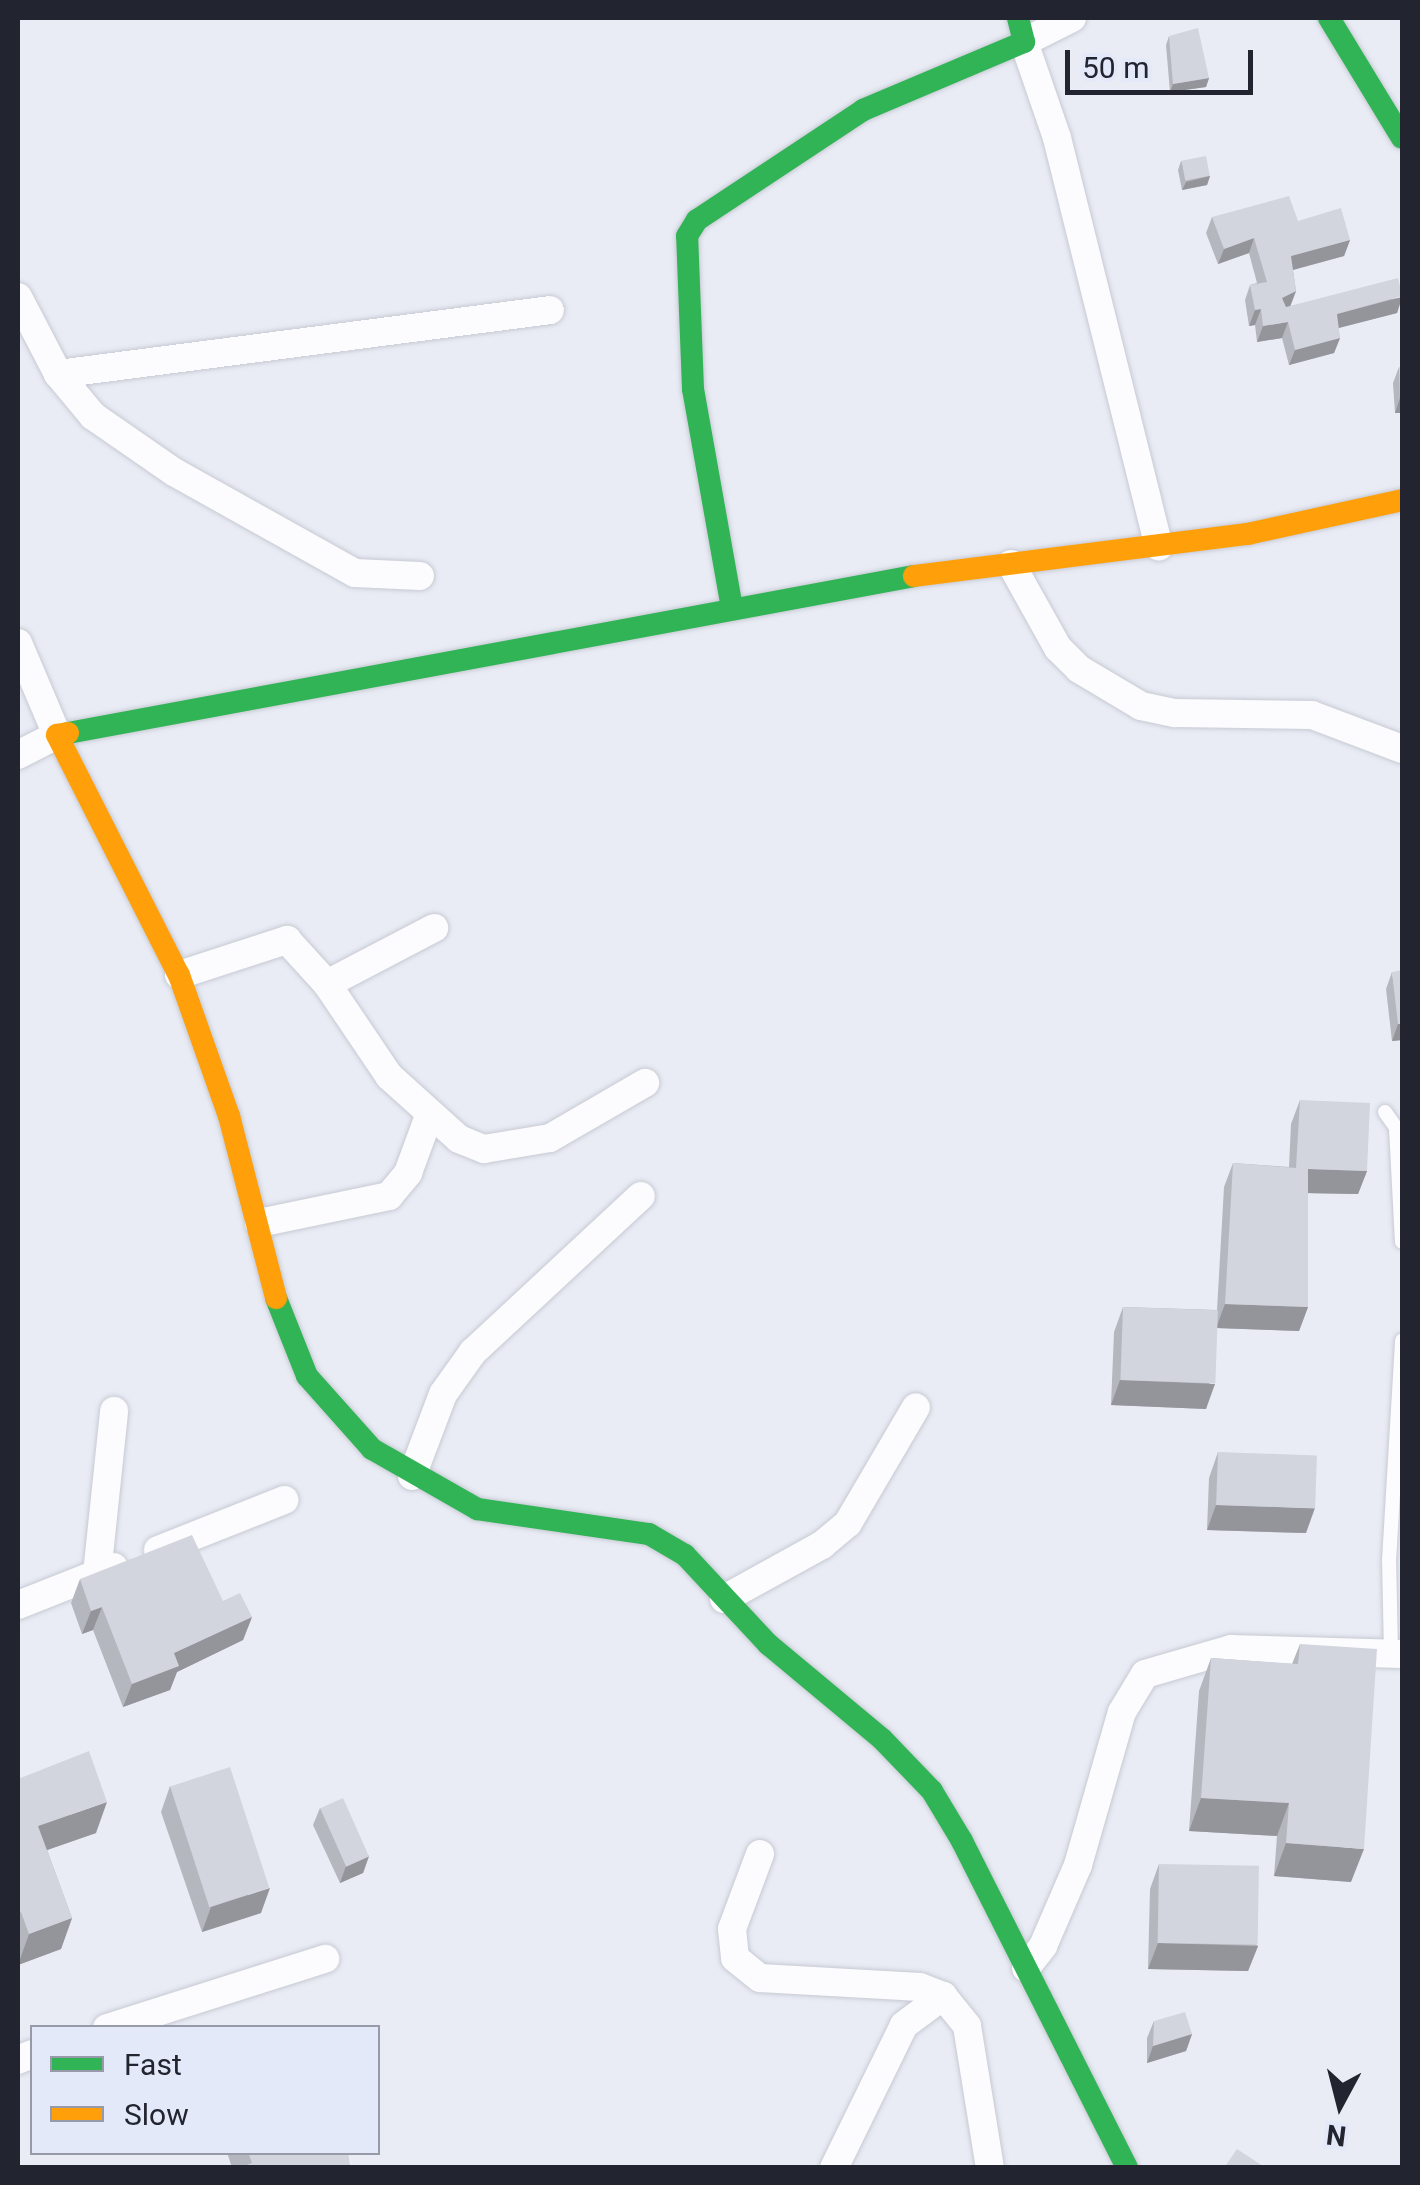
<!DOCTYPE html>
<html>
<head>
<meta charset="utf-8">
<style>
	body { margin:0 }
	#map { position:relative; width:1420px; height:2185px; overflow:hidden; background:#e9ecf5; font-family:Roboto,sans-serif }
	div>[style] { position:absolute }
	.roads { filter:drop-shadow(0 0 2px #c7cad3) drop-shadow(0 0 2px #c7cad3) }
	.lane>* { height:14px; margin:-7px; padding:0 7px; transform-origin:7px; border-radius:7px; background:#fcfcfe }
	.street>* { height:28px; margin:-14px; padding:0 14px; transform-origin:14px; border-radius:14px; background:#fcfcfe }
	.fast>* { height:22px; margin:-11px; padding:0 11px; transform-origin:11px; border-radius:11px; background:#30b455 }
	.slow>* { height:22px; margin:-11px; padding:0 11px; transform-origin:11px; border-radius:11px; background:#ff9f0a }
	.wall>* { inset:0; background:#b5b7bf }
	.shaded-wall>* { inset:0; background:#93959b }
	.building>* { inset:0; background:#d2d5de; transform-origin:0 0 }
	span { translate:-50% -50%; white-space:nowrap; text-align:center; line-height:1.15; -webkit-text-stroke:9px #e4e9fa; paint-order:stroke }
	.frame { position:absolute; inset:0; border:20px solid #22242f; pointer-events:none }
	.legend { position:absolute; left:30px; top:2025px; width:350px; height:130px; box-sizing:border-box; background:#e4e9fa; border:2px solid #969aa9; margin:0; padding:12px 18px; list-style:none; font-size:30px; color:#22242f }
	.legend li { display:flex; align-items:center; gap:20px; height:50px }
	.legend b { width:50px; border:2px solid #969aa9 }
	.north { position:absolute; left:1290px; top:2055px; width:100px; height:100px; -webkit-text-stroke:8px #e4e9fa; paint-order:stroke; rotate:187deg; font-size:28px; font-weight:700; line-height:40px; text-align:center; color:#22242f }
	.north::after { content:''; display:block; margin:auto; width:35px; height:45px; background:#22242f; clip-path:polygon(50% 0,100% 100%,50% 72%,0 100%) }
	.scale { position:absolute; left:1065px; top:50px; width:188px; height:45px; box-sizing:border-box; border:5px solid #22242f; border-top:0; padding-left:12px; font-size:30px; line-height:35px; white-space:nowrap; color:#22242f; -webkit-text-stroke:8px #e4e9fa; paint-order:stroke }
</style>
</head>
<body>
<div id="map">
	<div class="roads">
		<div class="lane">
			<i style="left:1385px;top:1112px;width:19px;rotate:55deg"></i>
			<i style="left:1396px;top:1128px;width:114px;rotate:87deg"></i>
			<i style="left:1391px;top:1653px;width:92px;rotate:-91.2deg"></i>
			<i style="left:1389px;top:1561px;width:221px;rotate:-86.6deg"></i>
		</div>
		<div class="street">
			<i style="left:1072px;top:18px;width:54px;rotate:153.4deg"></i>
			<i style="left:1024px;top:42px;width:102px;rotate:71deg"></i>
			<i style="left:1057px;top:138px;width:421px;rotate:76deg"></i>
			<i style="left:18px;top:297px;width:87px;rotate:62.5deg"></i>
			<i style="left:58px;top:374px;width:55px;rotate:50.2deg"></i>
			<i style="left:93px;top:416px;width:98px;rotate:34.7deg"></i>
			<i style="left:174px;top:472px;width:207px;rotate:29.2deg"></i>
			<i style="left:355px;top:573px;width:65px;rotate:2.6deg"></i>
			<i style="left:58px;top:374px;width:496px;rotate:-7.4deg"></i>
			<i style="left:1011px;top:564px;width:96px;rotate:60.8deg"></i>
			<i style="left:1058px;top:648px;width:30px;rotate:45deg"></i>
			<i style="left:1079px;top:669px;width:72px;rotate:30.8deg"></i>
			<i style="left:1141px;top:706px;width:35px;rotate:12deg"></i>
			<i style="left:1175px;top:713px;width:137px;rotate:0.8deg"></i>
			<i style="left:1312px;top:715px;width:96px;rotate:20.7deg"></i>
			<i style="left:18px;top:643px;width:100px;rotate:67deg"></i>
			<i style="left:57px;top:735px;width:44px;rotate:152.9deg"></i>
			<i style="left:179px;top:975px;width:114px;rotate:-18deg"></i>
			<i style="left:287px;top:940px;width:59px;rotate:47.7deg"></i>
			<i style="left:327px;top:984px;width:111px;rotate:56deg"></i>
			<i style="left:389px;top:1076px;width:94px;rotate:42deg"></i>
			<i style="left:459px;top:1139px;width:27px;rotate:22deg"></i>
			<i style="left:484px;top:1149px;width:67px;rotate:-9.5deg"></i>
			<i style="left:550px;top:1138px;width:110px;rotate:-30.1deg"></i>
			<i style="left:327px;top:984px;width:121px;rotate:-27.6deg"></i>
			<i style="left:259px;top:1223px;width:133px;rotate:-11.7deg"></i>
			<i style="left:389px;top:1196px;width:30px;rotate:-50deg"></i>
			<i style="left:408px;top:1173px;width:61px;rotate:-69.8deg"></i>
			<i style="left:412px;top:1476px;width:88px;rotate:-69.3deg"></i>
			<i style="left:443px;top:1394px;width:52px;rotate:-54.5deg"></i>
			<i style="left:473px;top:1352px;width:229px;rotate:-42.9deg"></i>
			<i style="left:158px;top:1550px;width:136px;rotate:-21.6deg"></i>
			<i style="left:97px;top:1574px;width:164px;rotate:-84deg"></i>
			<i style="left:724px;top:1599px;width:112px;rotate:-28.9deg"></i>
			<i style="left:822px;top:1545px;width:34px;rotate:-40deg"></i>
			<i style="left:848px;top:1523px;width:134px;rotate:-59.6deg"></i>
			<i style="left:18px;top:1605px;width:103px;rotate:-21.6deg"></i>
			<i style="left:760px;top:1854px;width:80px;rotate:110.5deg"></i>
			<i style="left:732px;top:1929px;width:29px;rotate:84deg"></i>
			<i style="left:735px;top:1958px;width:32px;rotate:39deg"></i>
			<i style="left:760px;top:1978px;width:160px;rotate:3.2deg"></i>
			<i style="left:920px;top:1987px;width:25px;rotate:21deg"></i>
			<i style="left:943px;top:1996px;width:38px;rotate:51deg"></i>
			<i style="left:967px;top:2026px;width:144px;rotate:80.8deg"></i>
			<i style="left:1026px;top:1968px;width:28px;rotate:-52deg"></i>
			<i style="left:1043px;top:1946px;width:88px;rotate:-66.6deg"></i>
			<i style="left:1078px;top:1865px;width:159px;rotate:-74deg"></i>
			<i style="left:1122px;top:1712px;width:44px;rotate:-58.8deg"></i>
			<i style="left:1145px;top:1674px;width:90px;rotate:-16.2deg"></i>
			<i style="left:1231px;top:1649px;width:171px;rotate:1.7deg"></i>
			<i style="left:107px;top:2028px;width:229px;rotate:-17.6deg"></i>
			<i style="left:18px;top:2060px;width:15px;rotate:-23deg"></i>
			<i style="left:834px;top:2168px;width:159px;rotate:-63.9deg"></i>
			<i style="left:904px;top:2025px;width:49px;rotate:-36.6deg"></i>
		</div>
		<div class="fast">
			<i style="left:1329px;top:18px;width:140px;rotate:58.7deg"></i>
			<i style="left:732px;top:608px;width:222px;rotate:-100.1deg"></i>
			<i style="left:693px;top:389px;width:153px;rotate:-92.2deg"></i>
			<i style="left:687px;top:236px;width:19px;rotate:-58deg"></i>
			<i style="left:697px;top:220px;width:199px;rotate:-33.5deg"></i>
			<i style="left:863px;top:110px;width:175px;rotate:-22.9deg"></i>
			<i style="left:1024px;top:42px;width:25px;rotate:-104deg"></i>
			<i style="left:68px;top:733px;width:860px;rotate:-10.51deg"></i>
			<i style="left:276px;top:1298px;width:84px;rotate:68.3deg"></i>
			<i style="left:307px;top:1376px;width:98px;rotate:48.3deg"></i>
			<i style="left:372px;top:1449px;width:121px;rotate:29.7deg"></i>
			<i style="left:477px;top:1509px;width:174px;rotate:8.3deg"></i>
			<i style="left:649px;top:1534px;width:42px;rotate:30.3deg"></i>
			<i style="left:685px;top:1555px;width:122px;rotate:47deg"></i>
			<i style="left:768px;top:1644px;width:148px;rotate:39.8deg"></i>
			<i style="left:882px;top:1739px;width:72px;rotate:46.1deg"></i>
			<i style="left:932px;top:1791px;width:58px;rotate:59deg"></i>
			<i style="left:962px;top:1841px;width:366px;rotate:63.2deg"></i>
		</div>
		<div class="slow">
			<i style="left:914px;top:576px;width:337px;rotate:-7.2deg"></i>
			<i style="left:1248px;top:534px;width:158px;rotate:-12.4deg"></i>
			<i style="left:68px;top:733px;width:11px;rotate:170deg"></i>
			<i style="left:57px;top:735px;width:269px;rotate:63.1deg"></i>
			<i style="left:179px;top:975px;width:150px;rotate:70.5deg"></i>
			<i style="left:229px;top:1116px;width:188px;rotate:75.5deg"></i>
		</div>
	</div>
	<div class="wall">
		<i style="clip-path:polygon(1169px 36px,1209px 78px,1206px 87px,1170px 92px,1166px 45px)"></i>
		<i style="clip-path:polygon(1181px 161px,1210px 176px,1207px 185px,1182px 190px,1178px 170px)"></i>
		<i style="clip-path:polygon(1212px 217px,1298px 221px,1350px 240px,1344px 256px,1293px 270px,1296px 291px,1290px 306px,1402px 298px,1397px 313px,1338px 328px,1340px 338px,1334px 353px,1289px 365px,1282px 338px,1257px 342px,1255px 325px,1249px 326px,1245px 300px,1250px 285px,1257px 283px,1249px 253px,1218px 264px,1206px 233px)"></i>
		<i style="clip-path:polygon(1399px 367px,1402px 367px,1402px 413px,1395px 413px,1393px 383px)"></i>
		<i style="clip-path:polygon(1392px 972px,1402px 1040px,1392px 1041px,1386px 989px)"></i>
		<i style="clip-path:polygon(1300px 1100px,1367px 1171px,1358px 1194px,1308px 1193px,1308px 1307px,1299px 1331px,1217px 1328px,1206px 1409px,1111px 1405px,1114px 1332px,1123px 1307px,1217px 1310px,1224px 1187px,1233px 1163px,1289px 1167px,1291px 1124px)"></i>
		<i style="clip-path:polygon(1218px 1452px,1306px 1533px,1207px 1530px,1209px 1478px)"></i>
		<i style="clip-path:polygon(80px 1579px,223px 1601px,252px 1617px,243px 1640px,177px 1672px,170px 1690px,123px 1707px,93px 1630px,82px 1634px,71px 1603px)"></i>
		<i style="clip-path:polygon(1300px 1644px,1351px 1882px,1274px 1876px,1277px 1836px,1189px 1831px,1199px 1691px,1211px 1658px,1292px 1664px)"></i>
		<i style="clip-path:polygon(18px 1779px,96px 1833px,47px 1850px,72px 1918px,61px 1949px,18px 1965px)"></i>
		<i style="clip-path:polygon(170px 1786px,261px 1913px,202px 1932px,161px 1812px)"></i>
		<i style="clip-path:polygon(320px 1808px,369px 1856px,363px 1873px,340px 1883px,313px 1825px)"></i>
		<i style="clip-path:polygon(1159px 1864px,1258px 1946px,1248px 1971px,1148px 1969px,1150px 1889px)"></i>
		<i style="clip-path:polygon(1154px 2021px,1192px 2034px,1186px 2051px,1147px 2063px,1147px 2038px)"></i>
		<i style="clip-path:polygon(227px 2152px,351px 2152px,348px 2155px,350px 2168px,232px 2168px)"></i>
	</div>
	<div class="shaded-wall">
		<i style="clip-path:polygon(1209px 78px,1206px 87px,1170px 92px,1173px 84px)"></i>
		<i style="clip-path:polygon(1210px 176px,1207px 185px,1182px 190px,1186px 182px)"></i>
		<i style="clip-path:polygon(1254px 238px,1249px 253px,1218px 264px,1224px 249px)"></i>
		<i style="clip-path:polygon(1350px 240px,1344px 256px,1285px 272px,1291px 256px)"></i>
		<i style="clip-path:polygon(1296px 291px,1290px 307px,1277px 313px,1282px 298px)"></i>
		<i style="clip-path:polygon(1402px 297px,1397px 313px,1331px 330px,1337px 314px)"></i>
		<i style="clip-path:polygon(1261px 309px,1255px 325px,1249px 326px,1255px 310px)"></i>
		<i style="clip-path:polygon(1288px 322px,1282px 338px,1257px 342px,1263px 326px)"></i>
		<i style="clip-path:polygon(1340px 338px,1334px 353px,1289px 365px,1295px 350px)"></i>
		<i style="clip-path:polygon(1402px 397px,1402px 413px,1395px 413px,1400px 398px)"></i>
		<i style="clip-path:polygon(1398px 1024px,1402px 1024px,1402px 1040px,1392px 1041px)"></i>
		<i style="clip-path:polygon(1308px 1169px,1367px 1171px,1358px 1194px,1300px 1193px)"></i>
		<i style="clip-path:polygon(1225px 1304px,1308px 1307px,1299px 1331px,1216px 1328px)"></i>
		<i style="clip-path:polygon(1120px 1380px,1215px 1384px,1206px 1409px,1111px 1405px)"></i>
		<i style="clip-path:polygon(1216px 1505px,1315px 1508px,1306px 1533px,1207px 1530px)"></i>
		<i style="clip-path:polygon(102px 1607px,93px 1630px,82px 1634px,91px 1611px)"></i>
		<i style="clip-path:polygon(252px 1617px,243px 1640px,177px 1672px,170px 1690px,123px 1707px,132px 1684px,174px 1653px)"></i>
		<i style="clip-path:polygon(1201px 1798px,1289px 1803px,1277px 1836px,1189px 1831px)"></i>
		<i style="clip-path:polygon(107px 1802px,96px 1833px,27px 1857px,38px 1826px)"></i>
		<i style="clip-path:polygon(1286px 1843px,1364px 1849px,1351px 1882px,1274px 1876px)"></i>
		<i style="clip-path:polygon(369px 1856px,363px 1873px,340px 1883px,346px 1866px)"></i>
		<i style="clip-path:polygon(270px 1888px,261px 1913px,202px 1932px,211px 1907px)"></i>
		<i style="clip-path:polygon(72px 1918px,61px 1949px,18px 1965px,29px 1934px)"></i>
		<i style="clip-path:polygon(1158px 1943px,1258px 1946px,1248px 1971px,1148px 1969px)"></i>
		<i style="clip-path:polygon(1192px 2034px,1186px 2051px,1147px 2063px,1153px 2046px)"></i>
	</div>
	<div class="building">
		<i style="clip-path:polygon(1198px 28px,1209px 78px,1173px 84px,1169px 36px)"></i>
		<i style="left:1206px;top:156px;width:20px;height:25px;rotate:79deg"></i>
		<i style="clip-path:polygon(1289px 196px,1298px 221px,1341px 208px,1350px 240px,1291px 256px,1296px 291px,1282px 298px,1286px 307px,1398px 278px,1402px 296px,1337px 314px,1340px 338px,1295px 350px,1288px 322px,1263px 326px,1261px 309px,1255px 310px,1250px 285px,1267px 282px,1254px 238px,1224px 249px,1212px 217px)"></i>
		<i style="clip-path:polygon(1399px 367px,1402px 367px,1402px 397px,1400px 398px)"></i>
		<i style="clip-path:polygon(1402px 970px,1402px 1024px,1398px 1024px,1392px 972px)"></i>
		<i style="clip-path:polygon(1300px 1100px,1370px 1103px,1367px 1171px,1308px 1169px,1308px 1307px,1225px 1304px,1233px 1163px,1296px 1168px)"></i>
		<i style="left:1123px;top:1307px;width:95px;height:73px;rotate:2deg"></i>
		<i style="left:1218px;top:1452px;width:99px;height:53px;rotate:2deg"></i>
		<i style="clip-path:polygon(192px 1535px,223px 1601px,240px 1593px,252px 1617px,174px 1653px,179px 1666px,132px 1684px,102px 1607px,91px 1611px,80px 1579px)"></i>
		<i style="clip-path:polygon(1300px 1644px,1377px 1649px,1364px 1849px,1286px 1843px,1289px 1803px,1201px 1798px,1211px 1658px,1298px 1664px)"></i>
		<i style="clip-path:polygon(89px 1751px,107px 1802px,38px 1826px,72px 1918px,29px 1934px,21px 1912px,18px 1914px,18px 1779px)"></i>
		<i style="left:230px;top:1767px;width:127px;height:63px;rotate:72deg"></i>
		<i style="left:343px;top:1798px;width:64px;height:25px;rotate:66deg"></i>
		<i style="left:1159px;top:1864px;width:100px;height:79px;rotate:1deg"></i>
		<i style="clip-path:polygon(1185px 2012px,1192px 2034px,1153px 2046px,1154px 2021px)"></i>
		<i style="clip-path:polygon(1237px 2149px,1266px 2168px,1224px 2168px)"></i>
		<i style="clip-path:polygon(248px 2152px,348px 2152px,350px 2168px,239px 2168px,252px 2163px)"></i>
	</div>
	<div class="frame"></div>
	<ul class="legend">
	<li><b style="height:12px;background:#30b455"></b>Fast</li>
	<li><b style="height:12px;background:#ff9f0a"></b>Slow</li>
	</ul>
	<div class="north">N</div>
	<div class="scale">50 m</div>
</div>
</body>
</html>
